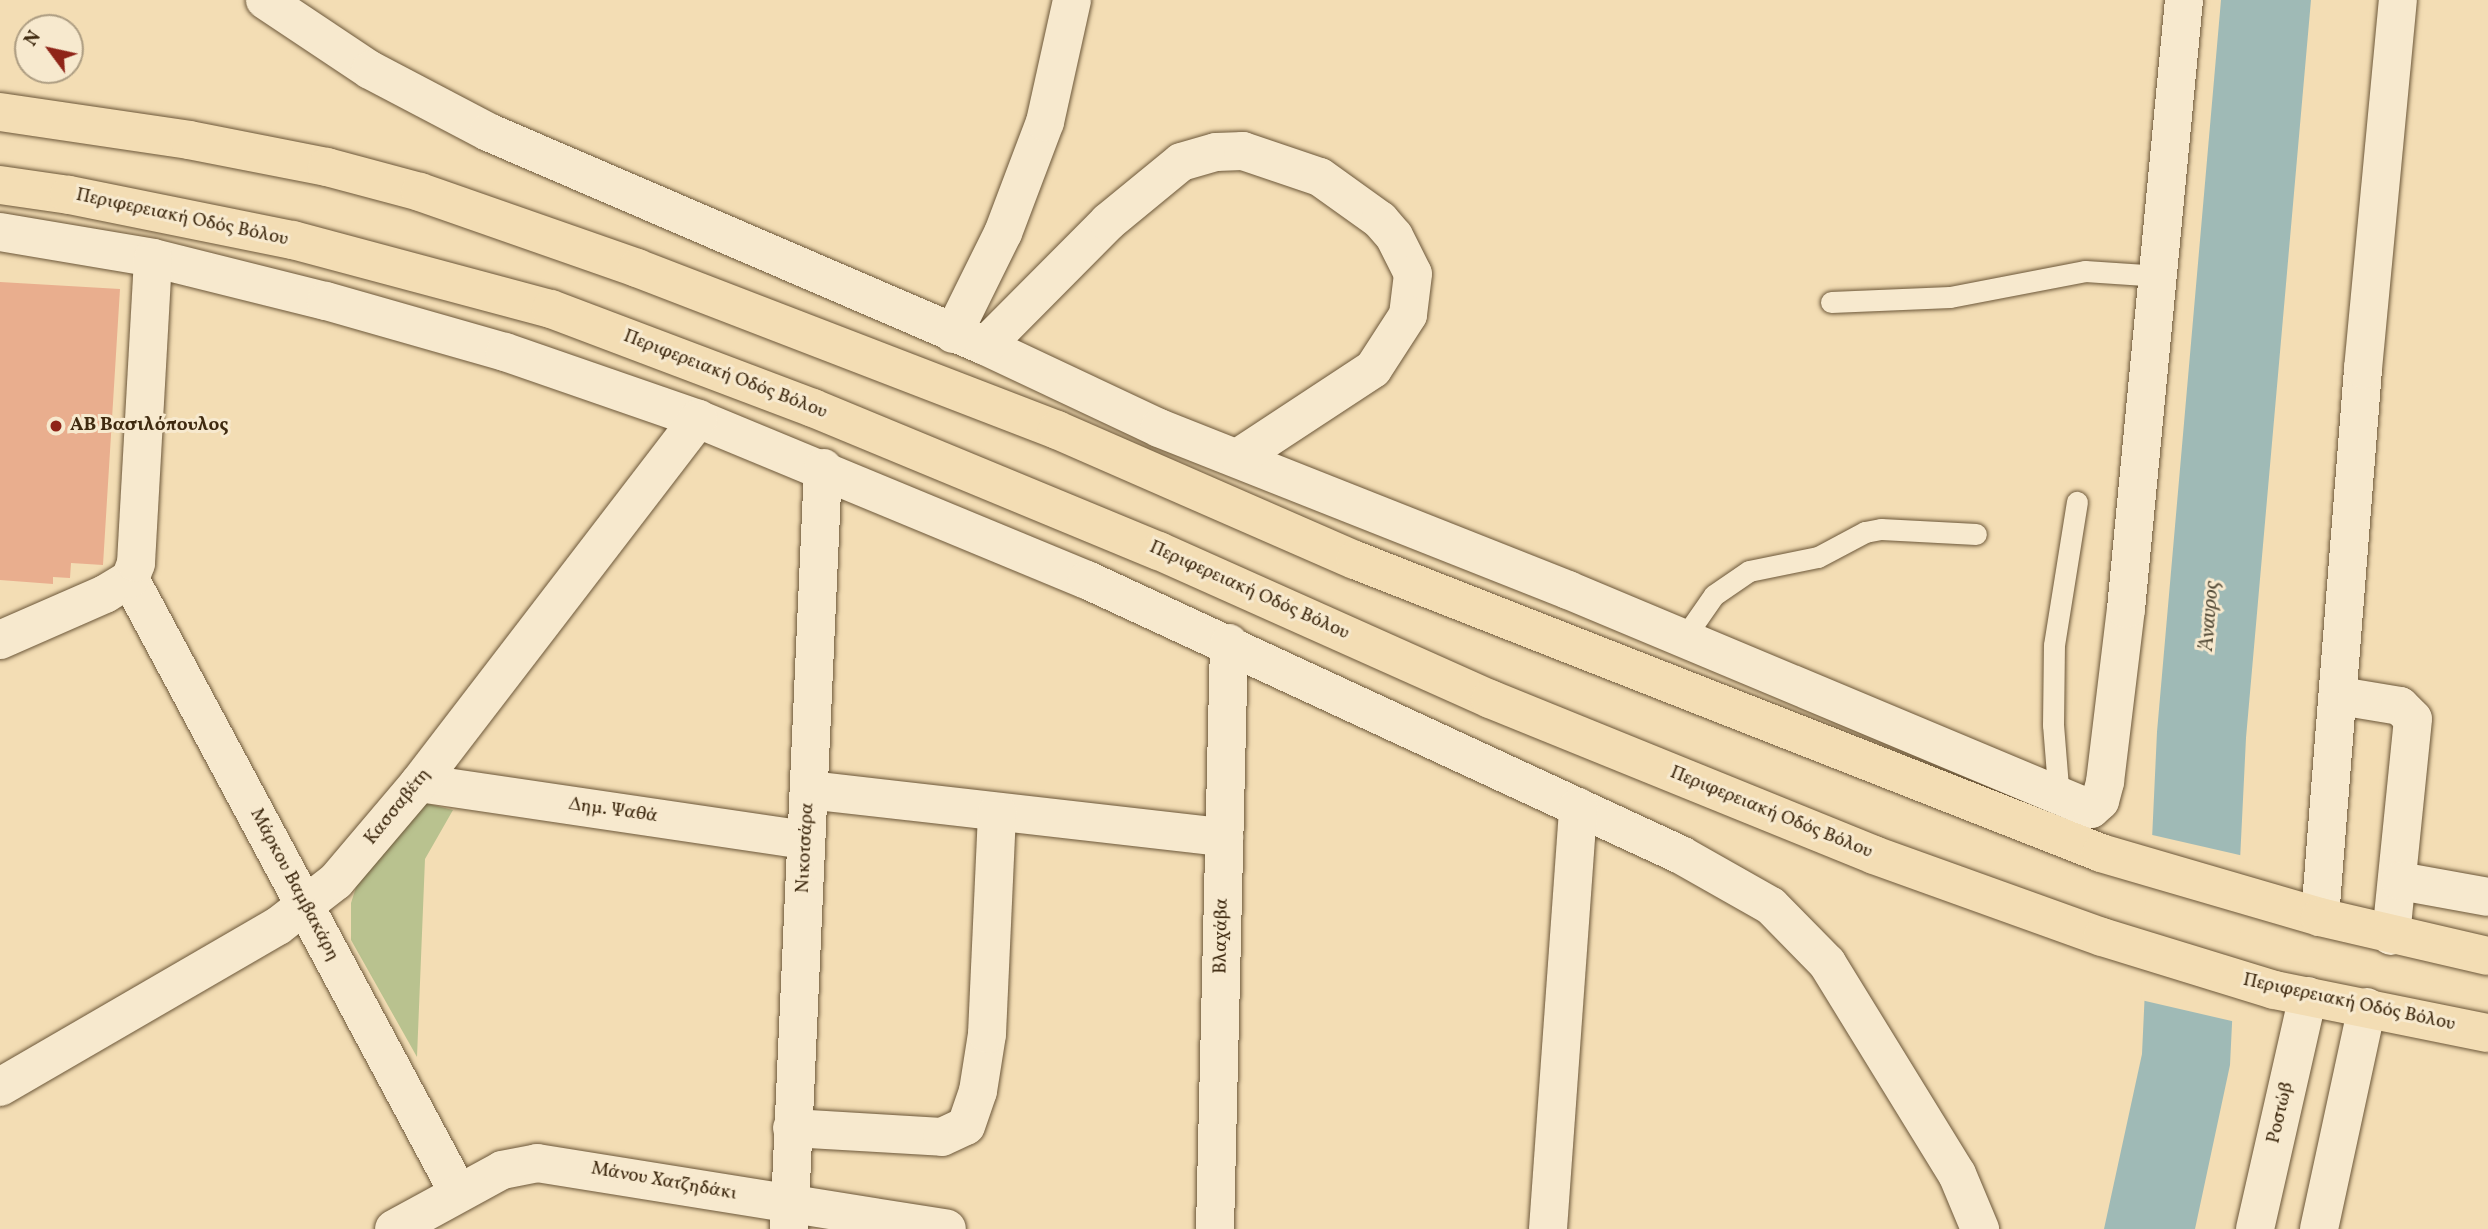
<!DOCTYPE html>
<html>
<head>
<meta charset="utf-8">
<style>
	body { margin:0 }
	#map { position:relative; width:2488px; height:1229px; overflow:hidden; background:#f3ddb4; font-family:Vollkorn,serif }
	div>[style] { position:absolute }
	.green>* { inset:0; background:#b9c28f }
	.water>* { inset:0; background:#9fbab6 }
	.pier>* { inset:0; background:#f3ddb4 }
	.building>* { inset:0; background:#e9ae8e }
	.roads { filter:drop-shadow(0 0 2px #6c5739) drop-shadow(0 0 2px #6c5739) }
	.lane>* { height:21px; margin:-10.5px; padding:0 10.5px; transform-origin:10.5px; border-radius:10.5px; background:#f7e9ce }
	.street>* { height:38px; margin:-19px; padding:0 19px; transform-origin:19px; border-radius:19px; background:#f7e9ce }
	.secondary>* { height:38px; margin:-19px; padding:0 19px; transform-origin:19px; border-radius:19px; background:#f7e9ce }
	.primary>* { height:38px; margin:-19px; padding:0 19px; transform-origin:19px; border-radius:19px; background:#f3ddb4 }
	.dots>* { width:19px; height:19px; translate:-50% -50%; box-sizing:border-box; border:4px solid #f7e9ce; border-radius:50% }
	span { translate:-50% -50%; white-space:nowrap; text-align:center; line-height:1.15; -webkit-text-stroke:6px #f7e9ce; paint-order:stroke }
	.street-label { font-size:19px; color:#3f2a10 }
	.poi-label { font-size:19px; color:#3f2a10; font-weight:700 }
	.left { translate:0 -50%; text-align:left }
	.water-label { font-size:21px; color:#574e3a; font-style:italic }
	.north { position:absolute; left:14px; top:14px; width:70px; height:70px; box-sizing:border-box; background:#f7e9ce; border:2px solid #ad9d82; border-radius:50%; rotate:303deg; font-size:19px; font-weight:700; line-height:28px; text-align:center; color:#3f2a10 }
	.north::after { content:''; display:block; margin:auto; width:24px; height:32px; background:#8f2418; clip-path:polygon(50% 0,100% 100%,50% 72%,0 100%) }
</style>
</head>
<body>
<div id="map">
	<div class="green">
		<i style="clip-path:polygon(425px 803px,453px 810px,425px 859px,417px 1057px,351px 940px,351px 903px,359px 878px)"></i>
	</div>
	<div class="water">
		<i style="clip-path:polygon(2221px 0,2311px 0,2246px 738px,2230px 1065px,2195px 1229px,2104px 1229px,2142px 1054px,2157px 732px)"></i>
	</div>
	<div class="pier">
		<i style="clip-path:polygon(2148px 834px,2244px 856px,2236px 1022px,2141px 1000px)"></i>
	</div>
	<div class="building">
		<i style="clip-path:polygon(0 282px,120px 289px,103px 565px,71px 563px,70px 578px,53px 577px,53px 584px,0 580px)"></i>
	</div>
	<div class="roads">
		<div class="lane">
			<i style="left:1831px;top:302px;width:119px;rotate:-2.4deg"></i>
			<i style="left:1950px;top:297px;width:137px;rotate:-10.9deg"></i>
			<i style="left:2085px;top:271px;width:75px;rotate:3.8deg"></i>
			<i style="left:1684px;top:638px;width:52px;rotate:-55.1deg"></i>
			<i style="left:1714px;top:595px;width:42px;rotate:-34.4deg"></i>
			<i style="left:1749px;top:571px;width:70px;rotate:-11.5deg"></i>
			<i style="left:1818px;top:557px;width:53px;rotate:-28deg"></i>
			<i style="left:1865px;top:532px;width:16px;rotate:-11deg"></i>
			<i style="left:1881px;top:529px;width:95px;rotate:3deg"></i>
			<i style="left:2059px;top:799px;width:74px;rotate:-94.6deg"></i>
			<i style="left:2053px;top:725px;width:80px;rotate:-89.3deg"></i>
			<i style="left:2054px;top:645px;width:145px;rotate:-80.9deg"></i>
		</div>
		<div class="street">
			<i style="left:265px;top:0;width:126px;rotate:33.7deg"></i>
			<i style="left:370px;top:70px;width:133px;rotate:27.7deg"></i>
			<i style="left:488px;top:132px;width:541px;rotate:23.3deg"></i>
			<i style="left:985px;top:346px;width:192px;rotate:25.2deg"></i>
			<i style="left:1159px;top:428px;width:440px;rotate:21.6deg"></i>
			<i style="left:1568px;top:590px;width:567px;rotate:22.72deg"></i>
			<i style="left:2091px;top:809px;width:12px;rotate:-42deg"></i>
			<i style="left:2100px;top:801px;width:20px;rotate:-75deg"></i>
			<i style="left:2105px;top:782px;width:174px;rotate:-83.1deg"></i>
			<i style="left:2126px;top:609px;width:612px;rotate:-84.56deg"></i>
			<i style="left:0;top:232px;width:155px;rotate:9.6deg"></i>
			<i style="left:153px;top:258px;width:178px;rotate:14deg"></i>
			<i style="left:326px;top:301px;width:186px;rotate:15.9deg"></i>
			<i style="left:505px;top:352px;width:204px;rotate:19.1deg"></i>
			<i style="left:698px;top:419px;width:421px;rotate:22.5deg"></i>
			<i style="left:1087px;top:580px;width:655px;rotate:24.84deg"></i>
			<i style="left:1681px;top:855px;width:103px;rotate:29.5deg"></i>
			<i style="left:1771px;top:906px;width:80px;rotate:45.5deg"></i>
			<i style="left:1827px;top:963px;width:248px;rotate:58.4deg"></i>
			<i style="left:1957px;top:1174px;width:60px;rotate:67.3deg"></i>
			<i style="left:953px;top:334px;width:113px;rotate:-63.7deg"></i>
			<i style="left:1003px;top:233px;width:119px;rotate:-69.3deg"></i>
			<i style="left:1045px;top:122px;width:125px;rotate:-77.5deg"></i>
			<i style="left:985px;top:346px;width:175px;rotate:-45.2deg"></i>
			<i style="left:1108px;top:222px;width:94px;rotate:-39.4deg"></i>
			<i style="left:1181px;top:162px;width:36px;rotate:-16deg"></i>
			<i style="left:1216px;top:152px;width:27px;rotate:-2deg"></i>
			<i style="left:1243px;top:151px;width:81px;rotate:18.7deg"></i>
			<i style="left:1320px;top:177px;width:74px;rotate:35.6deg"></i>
			<i style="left:1380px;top:220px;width:21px;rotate:49deg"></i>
			<i style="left:1394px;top:236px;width:42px;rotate:63.4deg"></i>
			<i style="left:1413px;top:274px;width:41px;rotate:97deg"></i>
			<i style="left:1408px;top:315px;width:64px;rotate:122.9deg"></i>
			<i style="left:1373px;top:369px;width:160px;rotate:146.7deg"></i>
			<i style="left:130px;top:579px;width:695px;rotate:61.85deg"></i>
			<i style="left:0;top:640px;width:115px;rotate:-23.7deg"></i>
			<i style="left:105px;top:594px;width:29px;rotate:-31deg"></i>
			<i style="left:130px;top:579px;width:17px;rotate:-69deg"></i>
			<i style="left:136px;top:563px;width:305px;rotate:-86.8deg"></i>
			<i style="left:2340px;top:696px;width:61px;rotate:9.5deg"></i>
			<i style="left:2400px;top:706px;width:18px;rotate:45deg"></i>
			<i style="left:2413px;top:719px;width:218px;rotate:95.8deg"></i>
			<i style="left:419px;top:783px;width:391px;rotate:8.4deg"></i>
			<i style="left:809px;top:790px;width:418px;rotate:6.5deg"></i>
			<i style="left:2400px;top:881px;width:89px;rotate:10.3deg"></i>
			<i style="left:2320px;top:917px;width:550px;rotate:-85.51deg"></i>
			<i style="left:2363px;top:369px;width:371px;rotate:-84.6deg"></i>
			<i style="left:0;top:1087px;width:321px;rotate:-30.1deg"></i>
			<i style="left:278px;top:926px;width:73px;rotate:-37.8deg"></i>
			<i style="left:336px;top:881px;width:128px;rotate:-49.7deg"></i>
			<i style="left:419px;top:783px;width:459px;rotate:-52.5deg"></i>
			<i style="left:792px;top:1128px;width:150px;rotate:3.4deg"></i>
			<i style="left:942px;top:1137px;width:26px;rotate:-25deg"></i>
			<i style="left:966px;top:1126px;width:37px;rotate:-71deg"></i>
			<i style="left:978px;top:1091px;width:58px;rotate:-81deg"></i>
			<i style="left:987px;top:1034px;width:222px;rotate:-87.4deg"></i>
			<i style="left:394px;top:1229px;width:123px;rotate:-28.6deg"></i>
			<i style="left:502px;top:1170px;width:36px;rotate:-11deg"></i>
			<i style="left:537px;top:1163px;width:415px;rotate:9.1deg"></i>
			<i style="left:789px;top:1229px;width:762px;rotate:-87.44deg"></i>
			<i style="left:1215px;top:1229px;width:586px;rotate:-88.63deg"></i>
			<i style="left:1548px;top:1229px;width:423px;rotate:-85.9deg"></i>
		</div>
		<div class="secondary">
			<i style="left:2255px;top:1229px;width:239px;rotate:-77.2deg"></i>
			<i style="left:2319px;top:1229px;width:227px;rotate:-77.8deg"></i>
		</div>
		<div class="primary">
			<i style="left:0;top:112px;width:191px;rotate:8.4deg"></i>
			<i style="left:189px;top:140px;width:141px;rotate:11.1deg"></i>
			<i style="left:327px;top:167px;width:96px;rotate:15deg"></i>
			<i style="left:420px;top:192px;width:230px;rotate:19.3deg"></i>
			<i style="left:637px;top:268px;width:450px;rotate:21.1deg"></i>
			<i style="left:1057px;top:430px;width:325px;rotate:23.6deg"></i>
			<i style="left:1355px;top:560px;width:801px;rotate:21.44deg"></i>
			<i style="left:2101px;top:853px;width:228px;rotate:16.3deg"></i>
			<i style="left:2320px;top:917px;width:172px;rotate:13.1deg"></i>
			<i style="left:0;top:185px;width:70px;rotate:8.2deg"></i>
			<i style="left:69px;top:195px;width:228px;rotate:11.4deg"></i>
			<i style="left:293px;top:240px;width:267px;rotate:15deg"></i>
			<i style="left:551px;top:309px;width:280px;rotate:20.7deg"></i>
			<i style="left:813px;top:408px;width:374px;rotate:22.5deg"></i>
			<i style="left:1159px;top:551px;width:363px;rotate:24.1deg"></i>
			<i style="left:1490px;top:699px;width:414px;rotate:22.1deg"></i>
			<i style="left:1874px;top:855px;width:242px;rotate:19.8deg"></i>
			<i style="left:2102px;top:937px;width:180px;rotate:17.1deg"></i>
			<i style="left:2274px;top:990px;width:218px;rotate:11.4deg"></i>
		</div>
	</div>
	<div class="dots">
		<i style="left:56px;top:426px;background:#8f2418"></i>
	</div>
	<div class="street-label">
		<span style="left:182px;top:218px;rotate:12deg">Περιφερειακή Οδός Βόλου</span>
		<span style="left:725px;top:375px;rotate:21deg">Περιφερειακή Οδός Βόλου</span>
		<span style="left:1249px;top:591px;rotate:24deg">Περιφερειακή Οδός Βόλου</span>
		<span style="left:398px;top:807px;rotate:-51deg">Κασσαβέτη</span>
		<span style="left:613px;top:811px;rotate:8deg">Δημ. Ψαθά</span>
		<span style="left:1771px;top:813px;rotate:22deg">Περιφερειακή Οδός Βόλου</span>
		<span style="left:806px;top:848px;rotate:-87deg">Νικοτσάρα</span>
		<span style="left:294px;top:885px;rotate:62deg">Μάρκου Βαμβακάρη</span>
		<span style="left:1222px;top:936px;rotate:-89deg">Βλαχάβα</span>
		<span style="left:2349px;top:1003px;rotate:12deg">Περιφερειακή Οδός Βόλου</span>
		<span style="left:2281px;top:1113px;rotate:-77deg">Ροστώβ</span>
		<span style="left:664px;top:1182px;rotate:10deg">Μάνου Χατζηδάκι</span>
	</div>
	<div class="poi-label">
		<span class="left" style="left:70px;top:426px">ΑΒ Βασιλόπουλος</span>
	</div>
	<div class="water-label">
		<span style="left:2210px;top:616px;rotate:-85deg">Άναυρος</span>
	</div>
	<div class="north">N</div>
</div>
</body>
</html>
